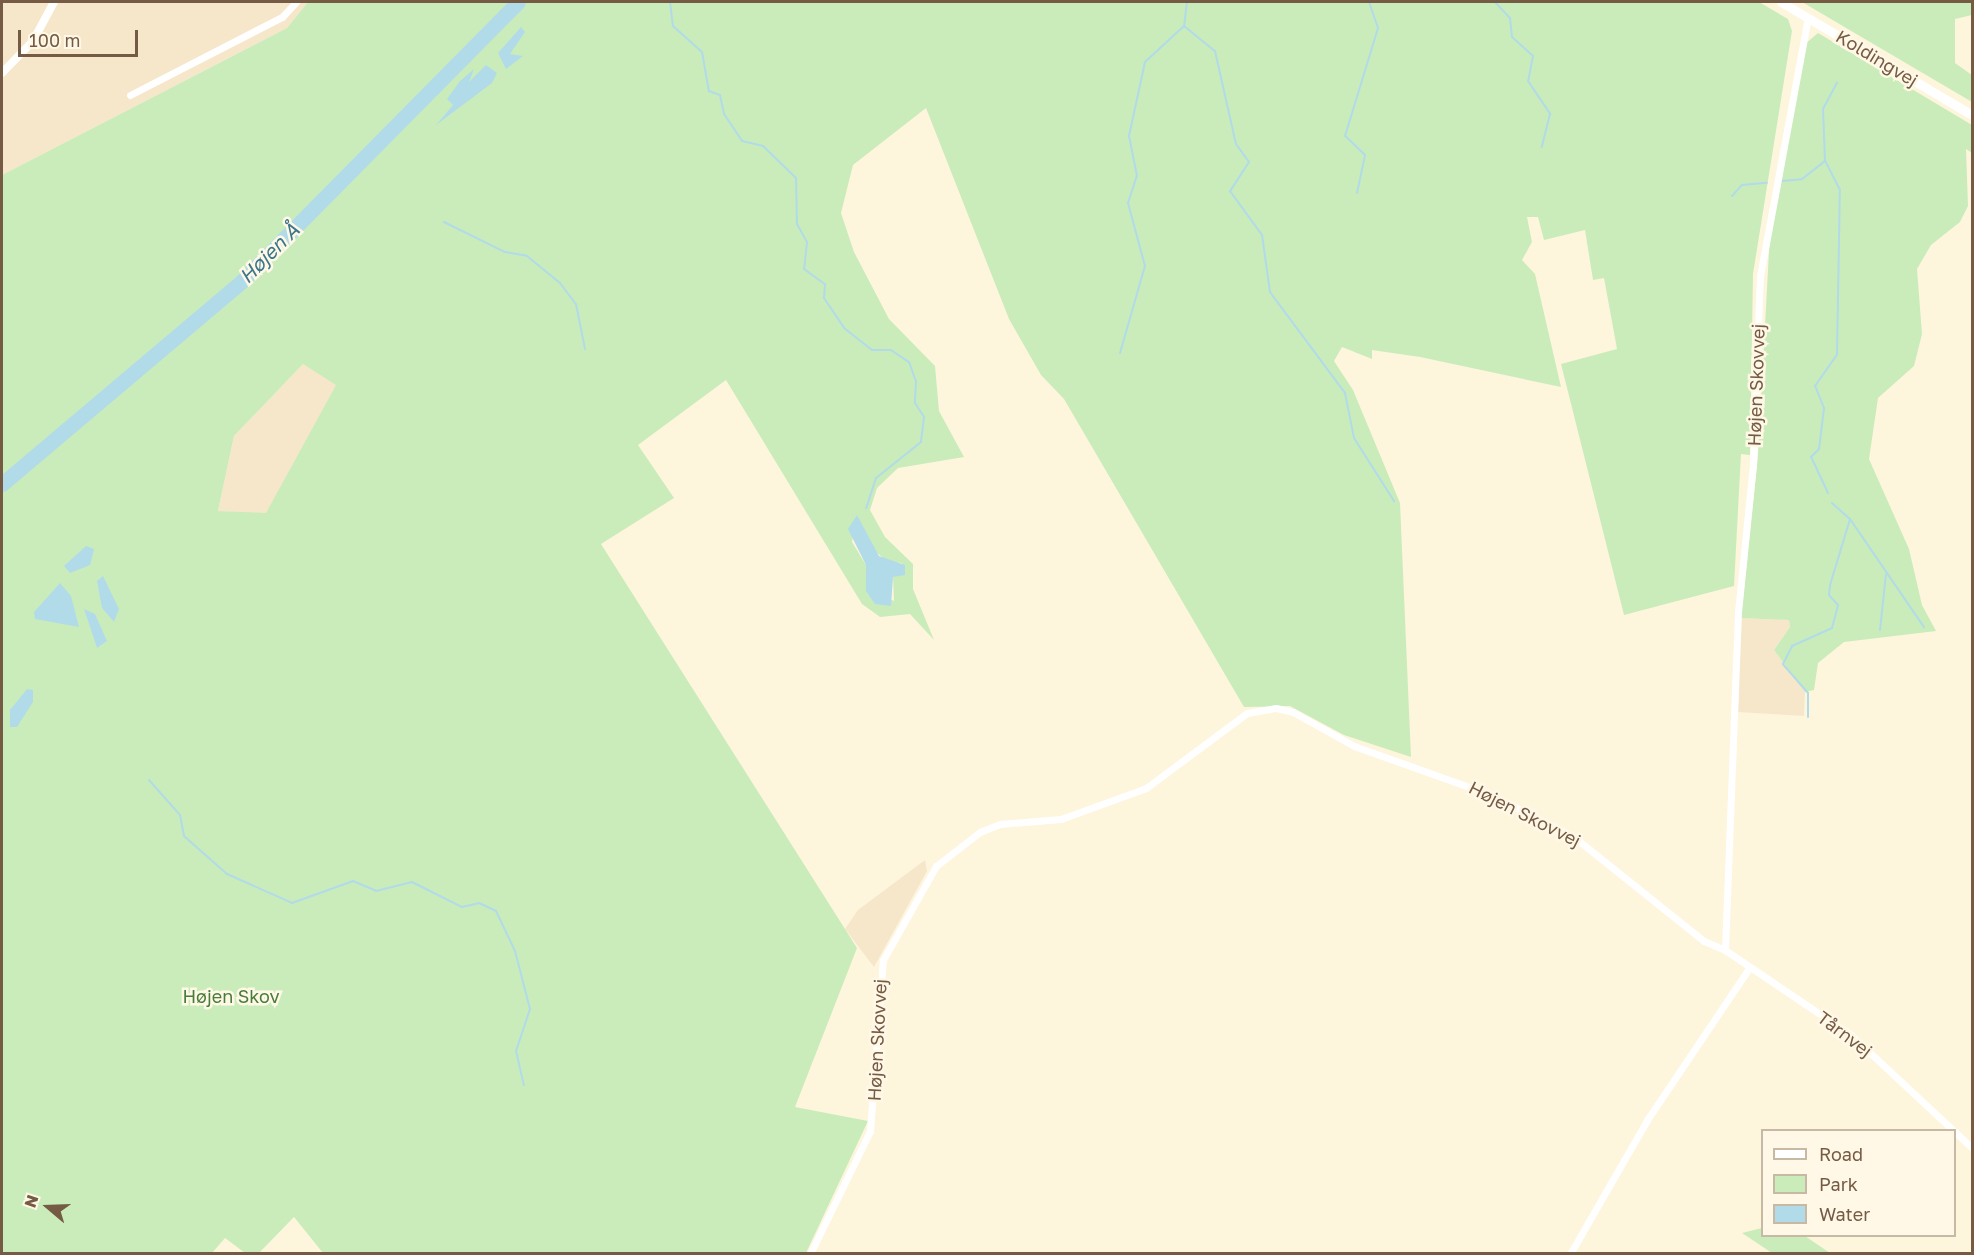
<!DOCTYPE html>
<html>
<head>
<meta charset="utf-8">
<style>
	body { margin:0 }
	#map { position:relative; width:1974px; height:1255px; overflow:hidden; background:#fef5dd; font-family:"Golos Text",sans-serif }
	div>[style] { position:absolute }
	.residential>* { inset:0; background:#f6e7cb }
	.green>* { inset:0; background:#caecbb }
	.water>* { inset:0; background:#b1dbe9 }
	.stream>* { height:2px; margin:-1px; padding:0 1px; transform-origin:1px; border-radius:1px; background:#b1dbe9 }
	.river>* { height:15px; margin:-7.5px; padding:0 7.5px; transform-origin:7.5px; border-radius:7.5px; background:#b1dbe9 }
	.minor>* { height:7px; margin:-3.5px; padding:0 3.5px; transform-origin:3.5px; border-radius:3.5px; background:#fff }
	.tertiary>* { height:8px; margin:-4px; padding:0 4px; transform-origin:4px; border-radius:4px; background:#fff }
	.secondary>* { height:9px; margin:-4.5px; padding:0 4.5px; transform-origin:4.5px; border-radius:4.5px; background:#fff }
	span { translate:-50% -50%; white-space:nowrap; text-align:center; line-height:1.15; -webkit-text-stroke:5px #fff8e6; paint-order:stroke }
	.street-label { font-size:18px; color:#765b44 }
	.park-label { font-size:18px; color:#477d3b }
	.water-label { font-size:20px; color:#3c768b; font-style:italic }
	.frame { position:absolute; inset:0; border:3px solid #765b44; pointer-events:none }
	.legend { position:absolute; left:1761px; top:1129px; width:195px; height:108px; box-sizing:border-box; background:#fff8e6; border:2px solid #c8b9a5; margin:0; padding:8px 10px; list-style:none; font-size:18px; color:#765b44 }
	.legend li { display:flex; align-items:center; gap:12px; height:30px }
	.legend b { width:30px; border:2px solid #c8b9a5 }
	.north { position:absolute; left:18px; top:1177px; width:60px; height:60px; -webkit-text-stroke:4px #fff8e6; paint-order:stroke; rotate:289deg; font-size:16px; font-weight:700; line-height:24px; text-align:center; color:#765b44 }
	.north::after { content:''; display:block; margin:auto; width:21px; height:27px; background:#765b44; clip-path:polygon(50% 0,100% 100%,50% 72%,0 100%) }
	.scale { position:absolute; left:18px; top:30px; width:120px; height:27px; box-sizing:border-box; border:3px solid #765b44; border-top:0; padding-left:8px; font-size:18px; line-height:21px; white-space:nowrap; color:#765b44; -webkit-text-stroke:4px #fff8e6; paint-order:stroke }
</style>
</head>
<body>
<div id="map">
	<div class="residential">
		<i style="clip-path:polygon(2px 2px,308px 2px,287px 28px,2px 175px)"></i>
		<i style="clip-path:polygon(303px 364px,337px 384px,266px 514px,218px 511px,234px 436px)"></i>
		<i style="clip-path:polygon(1741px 618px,1789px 620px,1790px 627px,1774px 650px,1805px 692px,1804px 716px,1738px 712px)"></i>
		<i style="clip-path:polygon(925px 860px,927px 871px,874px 967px,845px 929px,858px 910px)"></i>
	</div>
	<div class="green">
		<i style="clip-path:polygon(evenodd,308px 2px,1759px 2px,1788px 19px,1792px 31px,1753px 274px,1750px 455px,1741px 454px,1734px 586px,1624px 615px,1561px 364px,1617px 349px,1604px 278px,1593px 280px,1585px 230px,1544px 240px,1538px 217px,1527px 217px,1532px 242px,1522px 260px,1535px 274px,1561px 387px,1420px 357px,1372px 350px,1372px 359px,1342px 347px,1334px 361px,1353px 390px,1400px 503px,1411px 757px,1344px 735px,1290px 706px,1244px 707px,1064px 399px,1041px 375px,1009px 319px,926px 108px,853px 165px,841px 213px,854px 252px,889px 319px,935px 366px,939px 411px,964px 457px,898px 468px,877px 488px,870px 510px,885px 537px,913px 564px,913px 589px,934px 640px,910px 614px,880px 617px,862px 604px,726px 380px,638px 445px,674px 498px,601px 544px,857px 948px,795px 1107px,868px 1121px,806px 1253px,323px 1253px,294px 1217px,259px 1253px,245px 1253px,225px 1238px,212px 1253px,2px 1254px,2px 175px,287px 28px,308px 2px,303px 364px,336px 385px,266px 513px,218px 511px,234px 436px,303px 364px,308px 2px,857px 515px,870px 547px,888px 562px,902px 563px,893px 577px,894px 601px,868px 590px,866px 565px,852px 542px,857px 515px)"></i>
		<i style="clip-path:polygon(1802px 2px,1972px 2px,1972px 15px,1955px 19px,1955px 63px,1972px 75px,1972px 102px)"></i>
		<i style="clip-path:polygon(1818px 33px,1972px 125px,1972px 153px,1966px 149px,1968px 206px,1960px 222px,1931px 245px,1917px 269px,1922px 334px,1914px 366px,1878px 398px,1869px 459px,1909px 549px,1922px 605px,1936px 631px,1844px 642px,1818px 663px,1814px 690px,1805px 692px,1774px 650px,1790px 627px,1789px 620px,1741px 618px,1758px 455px,1770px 233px,1805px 44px)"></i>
		<i style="clip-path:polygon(1762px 1228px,1762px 1236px,1805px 1236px,1830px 1253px,1772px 1253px,1742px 1233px)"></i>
	</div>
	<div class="water">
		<i style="clip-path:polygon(521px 27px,525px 32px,510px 54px,523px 56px,506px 69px,498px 53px)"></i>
		<i style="clip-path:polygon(486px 65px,497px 73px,492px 83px,436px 125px,453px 105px,447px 99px,460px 81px,474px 69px,469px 82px)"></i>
		<i style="clip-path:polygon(857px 515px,879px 556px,905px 565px,905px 575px,893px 577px,891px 606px,875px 604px,866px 591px,866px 565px,848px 529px)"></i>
		<i style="clip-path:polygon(86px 546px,94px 549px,90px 565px,70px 573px,64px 566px)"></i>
		<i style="clip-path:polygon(103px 576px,119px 609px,114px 622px,102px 608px,97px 581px)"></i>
		<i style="clip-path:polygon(60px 583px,71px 596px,79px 627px,35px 619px,34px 612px)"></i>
		<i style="clip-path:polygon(84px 609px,95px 614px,107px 641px,97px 648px)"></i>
		<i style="clip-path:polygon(27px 689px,33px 690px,33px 702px,17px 727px,10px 727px,10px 710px)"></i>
	</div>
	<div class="stream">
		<i style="left:670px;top:2px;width:24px;rotate:83deg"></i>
		<i style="left:673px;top:26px;width:39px;rotate:42deg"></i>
		<i style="left:702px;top:52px;width:40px;rotate:80deg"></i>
		<i style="left:709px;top:91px;width:12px;rotate:20deg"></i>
		<i style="left:720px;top:95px;width:19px;rotate:78deg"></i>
		<i style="left:724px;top:114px;width:32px;rotate:56deg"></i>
		<i style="left:742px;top:141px;width:22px;rotate:13deg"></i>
		<i style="left:763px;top:146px;width:46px;rotate:44.1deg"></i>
		<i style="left:796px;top:178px;width:46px;rotate:88.8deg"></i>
		<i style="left:797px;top:224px;width:21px;rotate:61deg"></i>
		<i style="left:807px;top:242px;width:27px;rotate:96deg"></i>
		<i style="left:804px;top:269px;width:26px;rotate:36deg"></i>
		<i style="left:825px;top:284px;width:14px;rotate:94deg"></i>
		<i style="left:824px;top:298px;width:36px;rotate:56deg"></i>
		<i style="left:844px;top:328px;width:36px;rotate:38deg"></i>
		<i style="left:872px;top:350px;width:19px"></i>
		<i style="left:891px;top:350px;width:22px;rotate:34deg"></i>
		<i style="left:909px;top:362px;width:20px;rotate:70deg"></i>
		<i style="left:916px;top:381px;width:22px;rotate:93deg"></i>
		<i style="left:915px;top:403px;width:17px;rotate:57deg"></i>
		<i style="left:924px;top:417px;width:25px;rotate:97deg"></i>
		<i style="left:921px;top:442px;width:58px;rotate:141.3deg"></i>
		<i style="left:876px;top:478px;width:32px;rotate:108deg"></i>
		<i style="left:1187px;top:2px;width:24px;rotate:97deg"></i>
		<i style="left:1184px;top:26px;width:40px;rotate:39deg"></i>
		<i style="left:1215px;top:51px;width:95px;rotate:77.3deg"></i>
		<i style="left:1236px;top:144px;width:22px;rotate:54deg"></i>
		<i style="left:1249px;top:162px;width:35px;rotate:123deg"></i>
		<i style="left:1230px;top:191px;width:54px;rotate:54deg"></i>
		<i style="left:1262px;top:235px;width:58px;rotate:82deg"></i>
		<i style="left:1270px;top:292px;width:126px;rotate:53.4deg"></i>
		<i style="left:1345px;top:393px;width:46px;rotate:78.7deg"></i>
		<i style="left:1354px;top:438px;width:75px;rotate:57.6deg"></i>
		<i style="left:1495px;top:2px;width:22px;rotate:47deg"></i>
		<i style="left:1510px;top:18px;width:19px;rotate:84deg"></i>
		<i style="left:1512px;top:37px;width:28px;rotate:42deg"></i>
		<i style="left:1533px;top:56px;width:25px;rotate:101deg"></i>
		<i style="left:1528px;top:81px;width:40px;rotate:56deg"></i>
		<i style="left:1550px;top:114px;width:34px;rotate:104deg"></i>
		<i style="left:1781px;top:181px;width:21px;rotate:-5deg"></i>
		<i style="left:1802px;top:179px;width:29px;rotate:-38deg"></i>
		<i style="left:1357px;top:193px;width:39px;rotate:-78deg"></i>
		<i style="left:1365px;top:155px;width:28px;rotate:-136deg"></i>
		<i style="left:1345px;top:136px;width:113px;rotate:-73deg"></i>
		<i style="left:1378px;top:28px;width:28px;rotate:-109deg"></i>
		<i style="left:1732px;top:196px;width:15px;rotate:-48deg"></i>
		<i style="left:1742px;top:185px;width:25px;rotate:-5deg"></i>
		<i style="left:444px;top:222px;width:68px;rotate:26.2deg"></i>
		<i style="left:505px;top:252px;width:22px;rotate:10deg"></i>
		<i style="left:527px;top:256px;width:43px;rotate:39.3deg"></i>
		<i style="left:560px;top:283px;width:26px;rotate:53deg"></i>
		<i style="left:576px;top:304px;width:46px;rotate:78.7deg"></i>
		<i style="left:1120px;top:353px;width:91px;rotate:-74deg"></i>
		<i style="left:1145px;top:266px;width:65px;rotate:-105.1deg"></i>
		<i style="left:1128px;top:203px;width:28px;rotate:-72deg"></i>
		<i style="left:1137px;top:176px;width:41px;rotate:-101.3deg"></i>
		<i style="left:1129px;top:136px;width:76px;rotate:-77.8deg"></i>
		<i style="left:1145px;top:62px;width:53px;rotate:-42.7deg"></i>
		<i style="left:1828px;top:493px;width:40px;rotate:-115deg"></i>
		<i style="left:1811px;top:457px;width:11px;rotate:-45deg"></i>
		<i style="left:1819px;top:449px;width:41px;rotate:-83deg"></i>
		<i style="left:1824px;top:408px;width:24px;rotate:-112deg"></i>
		<i style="left:1815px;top:386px;width:39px;rotate:-55deg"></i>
		<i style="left:1837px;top:354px;width:164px;rotate:-89deg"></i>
		<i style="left:1840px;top:190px;width:33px;rotate:-117deg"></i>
		<i style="left:1825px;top:161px;width:52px;rotate:-92.2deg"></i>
		<i style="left:1823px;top:109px;width:30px;rotate:-62deg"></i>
		<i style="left:1832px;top:503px;width:24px;rotate:42deg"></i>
		<i style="left:1850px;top:519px;width:131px;rotate:55.6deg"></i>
		<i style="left:1880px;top:630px;width:56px;rotate:-83.9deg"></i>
		<i style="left:1808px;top:717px;width:24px;rotate:-90deg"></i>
		<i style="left:1808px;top:693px;width:38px;rotate:-131deg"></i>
		<i style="left:1783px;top:664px;width:20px;rotate:-63deg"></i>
		<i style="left:1792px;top:646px;width:44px;rotate:-24.2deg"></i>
		<i style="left:1832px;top:628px;width:24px;rotate:-75deg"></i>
		<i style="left:1838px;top:605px;width:13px;rotate:-132deg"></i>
		<i style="left:1829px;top:595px;width:10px;rotate:-84deg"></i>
		<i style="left:1830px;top:585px;width:69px;rotate:-73.1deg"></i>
		<i style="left:149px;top:780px;width:47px;rotate:48.5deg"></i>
		<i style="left:180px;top:815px;width:21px;rotate:79deg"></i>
		<i style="left:184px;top:836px;width:57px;rotate:41.5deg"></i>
		<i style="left:227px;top:874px;width:71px;rotate:24deg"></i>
		<i style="left:292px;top:903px;width:65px;rotate:-19.8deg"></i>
		<i style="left:353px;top:881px;width:25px;rotate:23deg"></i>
		<i style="left:376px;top:891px;width:37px;rotate:-14deg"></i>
		<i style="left:412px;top:882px;width:56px;rotate:26.6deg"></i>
		<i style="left:462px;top:907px;width:17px;rotate:-13deg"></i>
		<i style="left:479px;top:903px;width:19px;rotate:25deg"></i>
		<i style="left:496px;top:911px;width:44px;rotate:64.6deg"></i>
		<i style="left:515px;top:951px;width:60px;rotate:75.5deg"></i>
		<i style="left:530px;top:1009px;width:44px;rotate:108.4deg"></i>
		<i style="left:516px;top:1051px;width:35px;rotate:77deg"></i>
	</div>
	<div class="river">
		<i style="left:2px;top:484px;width:314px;rotate:-40.2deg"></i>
		<i style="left:242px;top:281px;width:392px;rotate:-45.3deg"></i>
	</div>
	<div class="minor">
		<i style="left:130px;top:95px;width:171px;rotate:-27.2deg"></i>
		<i style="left:282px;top:17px;width:21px;rotate:-47deg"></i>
		<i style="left:1725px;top:950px;width:152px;rotate:34deg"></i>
		<i style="left:1851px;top:1035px;width:166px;rotate:43deg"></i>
		<i style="left:810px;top:1254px;width:137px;rotate:-64deg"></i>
		<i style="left:870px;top:1131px;width:171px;rotate:-85.7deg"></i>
		<i style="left:883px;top:960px;width:108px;rotate:-60.6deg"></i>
		<i style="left:936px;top:866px;width:56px;rotate:-37.7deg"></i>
		<i style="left:980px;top:832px;width:22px;rotate:-22deg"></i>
		<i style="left:1000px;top:824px;width:61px;rotate:-4.7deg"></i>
		<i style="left:1061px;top:819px;width:90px;rotate:-20deg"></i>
		<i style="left:1146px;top:788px;width:126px;rotate:-36.6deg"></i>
		<i style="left:1247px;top:713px;width:29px;rotate:-10deg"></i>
		<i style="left:1276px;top:708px;width:17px;rotate:13deg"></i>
		<i style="left:1293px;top:712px;width:70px;rotate:29.1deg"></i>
		<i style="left:1354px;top:746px;width:143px;rotate:19.6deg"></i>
		<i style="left:1489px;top:794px;width:95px;rotate:26.8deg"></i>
		<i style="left:1574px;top:837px;width:166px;rotate:38.7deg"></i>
		<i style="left:1704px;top:941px;width:23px;rotate:23deg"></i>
		<i style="left:1725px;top:950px;width:338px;rotate:-87.8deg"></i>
		<i style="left:1738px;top:612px;width:148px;rotate:-84.2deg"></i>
		<i style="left:1753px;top:465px;width:189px;rotate:-87.9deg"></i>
		<i style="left:1760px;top:276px;width:262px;rotate:-79.5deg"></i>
		<i style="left:1570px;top:1254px;width:155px;rotate:-60.1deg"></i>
		<i style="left:1647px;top:1120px;width:184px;rotate:-56.1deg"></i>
	</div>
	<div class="tertiary">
		<i style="left:2px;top:73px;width:45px;rotate:-45.9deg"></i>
		<i style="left:33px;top:41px;width:44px;rotate:-61.7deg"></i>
	</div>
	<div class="secondary">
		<i style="left:1781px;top:2px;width:222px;rotate:30.6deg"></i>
	</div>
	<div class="street-label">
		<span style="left:1877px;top:58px;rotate:31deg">Koldingvej</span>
		<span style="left:1756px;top:385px;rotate:-88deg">Højen Skovvej</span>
		<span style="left:1525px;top:814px;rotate:27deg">Højen Skovvej</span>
		<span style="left:1845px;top:1034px;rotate:37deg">Tårnvej</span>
		<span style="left:877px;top:1040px;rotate:-87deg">Højen Skovvej</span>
	</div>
	<div class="park-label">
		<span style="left:231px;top:996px">Højen Skov</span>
	</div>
	<div class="water-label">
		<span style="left:269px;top:253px;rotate:-45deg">Højen Å</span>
	</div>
	<div class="frame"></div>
	<ul class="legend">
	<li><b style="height:8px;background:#fff"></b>Road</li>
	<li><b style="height:16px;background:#caecbb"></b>Park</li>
	<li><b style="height:16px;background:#b1dbe9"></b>Water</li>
	</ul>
	<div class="north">N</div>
	<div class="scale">100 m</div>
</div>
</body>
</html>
